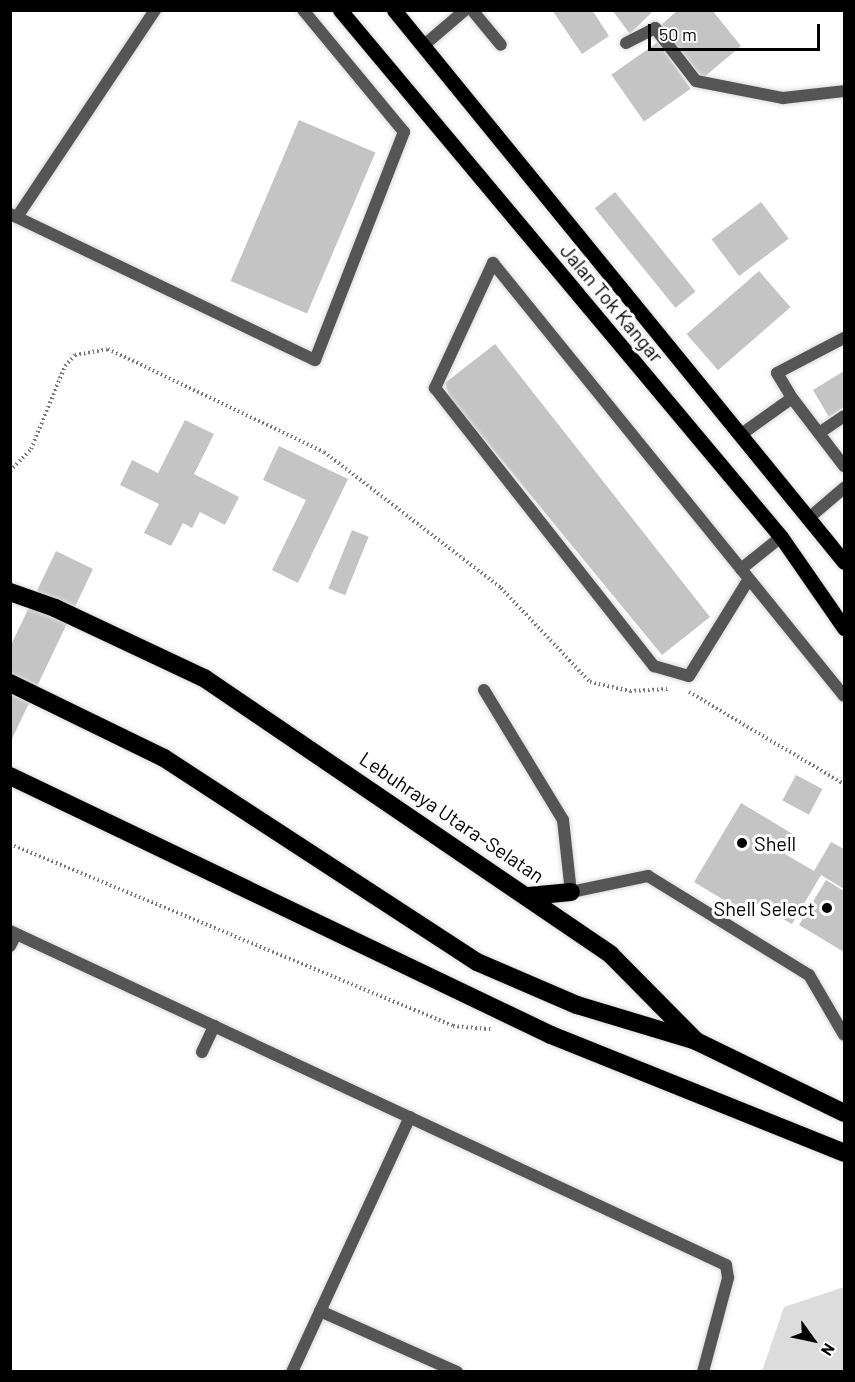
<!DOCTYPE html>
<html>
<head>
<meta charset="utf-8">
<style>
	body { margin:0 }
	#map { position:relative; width:855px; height:1382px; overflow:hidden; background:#fff; font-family:Barlow,sans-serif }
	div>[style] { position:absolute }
	.green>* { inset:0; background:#dcdcdc }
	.building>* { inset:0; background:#c4c4c4; transform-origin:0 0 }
	.path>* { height:4px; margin-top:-2px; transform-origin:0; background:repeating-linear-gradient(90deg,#777 0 1.5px,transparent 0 4.5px) }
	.roads { filter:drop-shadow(0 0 2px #dbdbdb) drop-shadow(0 0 2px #dbdbdb) }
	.service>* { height:12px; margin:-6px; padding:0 6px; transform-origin:6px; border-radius:6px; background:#555 }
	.minor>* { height:12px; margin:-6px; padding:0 6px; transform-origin:6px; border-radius:6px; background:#555 }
	.primary>* { height:15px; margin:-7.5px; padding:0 7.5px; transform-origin:7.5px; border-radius:7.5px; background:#000 }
	.motorway>* { height:18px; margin:-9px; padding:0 9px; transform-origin:9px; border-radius:9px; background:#000 }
	.dots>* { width:16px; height:16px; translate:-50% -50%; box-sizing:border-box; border:3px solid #fff; border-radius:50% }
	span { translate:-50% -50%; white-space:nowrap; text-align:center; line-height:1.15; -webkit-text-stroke:6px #fff; paint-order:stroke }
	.street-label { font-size:20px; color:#000 }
	.poi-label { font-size:20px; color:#000 }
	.left { translate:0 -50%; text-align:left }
	.right { translate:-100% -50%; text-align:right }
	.frame { position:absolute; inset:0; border:12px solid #000; pointer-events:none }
	.north { position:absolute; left:783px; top:1310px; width:60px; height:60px; -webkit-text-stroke:4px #fff; paint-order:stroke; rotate:123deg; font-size:16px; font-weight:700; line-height:24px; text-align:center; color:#000 }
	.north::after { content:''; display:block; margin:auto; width:21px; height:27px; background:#000; clip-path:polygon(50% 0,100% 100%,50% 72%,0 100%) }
	.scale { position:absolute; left:648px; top:24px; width:172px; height:27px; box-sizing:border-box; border:3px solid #000; border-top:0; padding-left:8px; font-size:18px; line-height:21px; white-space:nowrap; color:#000; -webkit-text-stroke:4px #fff; paint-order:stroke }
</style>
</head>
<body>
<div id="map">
	<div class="green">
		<i style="clip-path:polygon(844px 1287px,844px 1371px,762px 1371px,784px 1307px)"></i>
	</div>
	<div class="building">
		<i style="clip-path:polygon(552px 10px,592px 10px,609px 36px,582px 54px)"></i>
		<i style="clip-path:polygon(612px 10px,654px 10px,630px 34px)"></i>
		<i style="clip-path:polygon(678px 10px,712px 10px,741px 46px,703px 78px,660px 26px)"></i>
		<i style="left:658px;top:42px;width:57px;height:57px;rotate:55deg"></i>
		<i style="left:299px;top:120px;width:83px;height:175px;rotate:23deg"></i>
		<i style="left:615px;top:192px;width:128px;height:26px;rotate:51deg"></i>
		<i style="left:761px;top:202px;width:46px;height:62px;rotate:53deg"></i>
		<i style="left:759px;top:271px;width:48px;height:96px;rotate:49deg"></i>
		<i style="clip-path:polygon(495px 344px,710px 617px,662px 655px,449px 396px,445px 383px)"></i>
		<i style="clip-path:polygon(844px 371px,844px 407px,829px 417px,813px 390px)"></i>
		<i style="clip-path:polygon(185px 420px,214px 434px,194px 474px,239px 497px,225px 525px,200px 512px,192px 528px,183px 523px,171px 546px,144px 533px,159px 504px,120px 485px,132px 460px,158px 473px)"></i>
		<i style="clip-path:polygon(279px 446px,348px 479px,298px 583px,272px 570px,306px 500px,263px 480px)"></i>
		<i style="left:352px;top:530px;width:18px;height:63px;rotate:22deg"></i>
		<i style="clip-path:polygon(56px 551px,93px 569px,10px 743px,10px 647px)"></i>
		<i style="left:796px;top:775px;width:30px;height:29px;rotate:28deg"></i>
		<i style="clip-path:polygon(741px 803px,796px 836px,785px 854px,814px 871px,831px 842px,844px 849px,844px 889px,821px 875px,792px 924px,754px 902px,747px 914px,694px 882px)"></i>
		<i style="clip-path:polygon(826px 880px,844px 891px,844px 952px,799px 925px)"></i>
	</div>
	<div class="path">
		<i style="left:10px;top:471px;width:30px;rotate:-46deg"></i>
		<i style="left:31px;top:449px;width:90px;rotate:-67.7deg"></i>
		<i style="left:65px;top:366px;width:15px;rotate:-48deg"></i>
		<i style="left:75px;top:355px;width:34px;rotate:-10deg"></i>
		<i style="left:108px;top:349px;width:239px;rotate:25.5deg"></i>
		<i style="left:324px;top:452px;width:223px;rotate:37.5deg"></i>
		<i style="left:501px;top:588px;width:129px;rotate:46.6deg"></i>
		<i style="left:590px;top:682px;width:41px;rotate:12.7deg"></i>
		<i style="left:630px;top:691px;width:38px;rotate:-3deg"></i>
		<i style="left:689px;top:692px;width:180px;rotate:30.7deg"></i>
		<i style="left:10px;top:844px;width:479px;rotate:22.3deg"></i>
		<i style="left:453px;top:1026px;width:38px;rotate:5deg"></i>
	</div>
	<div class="roads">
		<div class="service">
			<i style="left:626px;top:43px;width:33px;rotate:-27deg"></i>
			<i style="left:655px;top:28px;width:67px;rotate:52.3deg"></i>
			<i style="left:696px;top:81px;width:89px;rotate:11.1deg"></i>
			<i style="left:783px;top:98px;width:61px;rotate:-6.5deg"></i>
			<i style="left:17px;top:217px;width:249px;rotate:-56.3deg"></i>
			<i style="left:493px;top:263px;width:138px;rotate:114.9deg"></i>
			<i style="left:435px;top:388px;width:354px;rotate:51.8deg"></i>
			<i style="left:654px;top:666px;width:36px;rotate:16deg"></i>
			<i style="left:689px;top:676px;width:114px;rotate:-58.3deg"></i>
			<i style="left:792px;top:398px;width:86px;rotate:52.6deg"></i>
			<i style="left:743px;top:433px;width:60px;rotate:-35.5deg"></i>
			<i style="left:792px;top:398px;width:29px;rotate:-121deg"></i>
			<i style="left:777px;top:373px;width:76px;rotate:-27.6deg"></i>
			<i style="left:819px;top:433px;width:30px;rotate:-34deg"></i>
			<i style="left:810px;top:517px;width:45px;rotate:-40.5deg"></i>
			<i style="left:484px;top:690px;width:152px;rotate:58.7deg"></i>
			<i style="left:563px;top:820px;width:72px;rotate:83.7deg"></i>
			<i style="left:571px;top:892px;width:79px;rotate:-11.7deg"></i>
			<i style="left:648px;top:876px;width:189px;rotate:31.6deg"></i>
			<i style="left:809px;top:975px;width:69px;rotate:59.7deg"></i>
		</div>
		<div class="minor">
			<i style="left:472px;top:10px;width:45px;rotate:50.4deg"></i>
			<i style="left:423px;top:46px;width:55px;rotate:-40.6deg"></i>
			<i style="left:10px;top:214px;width:338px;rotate:25.6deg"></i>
			<i style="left:315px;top:360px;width:245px;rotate:-68.7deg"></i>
			<i style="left:404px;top:132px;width:158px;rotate:-129.6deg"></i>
			<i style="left:493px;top:263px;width:557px;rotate:50.97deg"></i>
			<i style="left:741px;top:569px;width:51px;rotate:-38.7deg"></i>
			<i style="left:10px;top:931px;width:790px;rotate:25.01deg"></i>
			<i style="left:726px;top:1265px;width:13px;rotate:81deg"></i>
			<i style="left:728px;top:1278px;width:97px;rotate:104.9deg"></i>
			<i style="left:10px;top:946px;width:13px;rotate:-63deg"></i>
			<i style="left:202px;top:1052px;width:29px;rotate:-65deg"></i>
			<i style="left:320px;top:1311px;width:150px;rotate:24deg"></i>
			<i style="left:292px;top:1372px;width:281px;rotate:-65.2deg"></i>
		</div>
		<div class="primary">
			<i style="left:340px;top:10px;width:687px;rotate:50.08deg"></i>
			<i style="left:781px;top:537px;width:111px;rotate:55.3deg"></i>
			<i style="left:394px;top:10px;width:712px;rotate:50.81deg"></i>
		</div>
		<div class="motorway">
			<i style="left:10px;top:592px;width:48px;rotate:19.6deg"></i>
			<i style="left:55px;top:608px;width:165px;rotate:25.2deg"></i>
			<i style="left:204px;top:678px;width:492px;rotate:34.2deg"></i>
			<i style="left:611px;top:955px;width:121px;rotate:45.3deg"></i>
			<i style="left:696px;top:1041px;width:165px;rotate:25.9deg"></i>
			<i style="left:10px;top:683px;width:171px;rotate:26deg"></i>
			<i style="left:164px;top:758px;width:374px;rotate:33.1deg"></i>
			<i style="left:477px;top:962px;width:109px;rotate:23.3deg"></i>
			<i style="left:577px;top:1005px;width:124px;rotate:16.8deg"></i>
			<i style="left:10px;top:776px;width:600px;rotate:25.58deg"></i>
			<i style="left:551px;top:1035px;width:316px;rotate:21.9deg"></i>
			<i style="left:529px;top:896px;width:42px;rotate:-5.4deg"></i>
		</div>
	</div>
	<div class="dots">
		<i style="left:742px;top:843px;background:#000"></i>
		<i style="left:827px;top:908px;background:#000"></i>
	</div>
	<div class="street-label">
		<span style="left:612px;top:303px;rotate:50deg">Jalan Tok Kangar</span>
		<span style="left:452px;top:817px;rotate:34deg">Lebuhraya Utara–Selatan</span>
	</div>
	<div class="poi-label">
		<span class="left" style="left:754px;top:843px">Shell</span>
		<span class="right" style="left:815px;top:908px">Shell Select</span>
	</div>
	<div class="frame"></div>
	<div class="north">N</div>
	<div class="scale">50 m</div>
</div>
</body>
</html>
